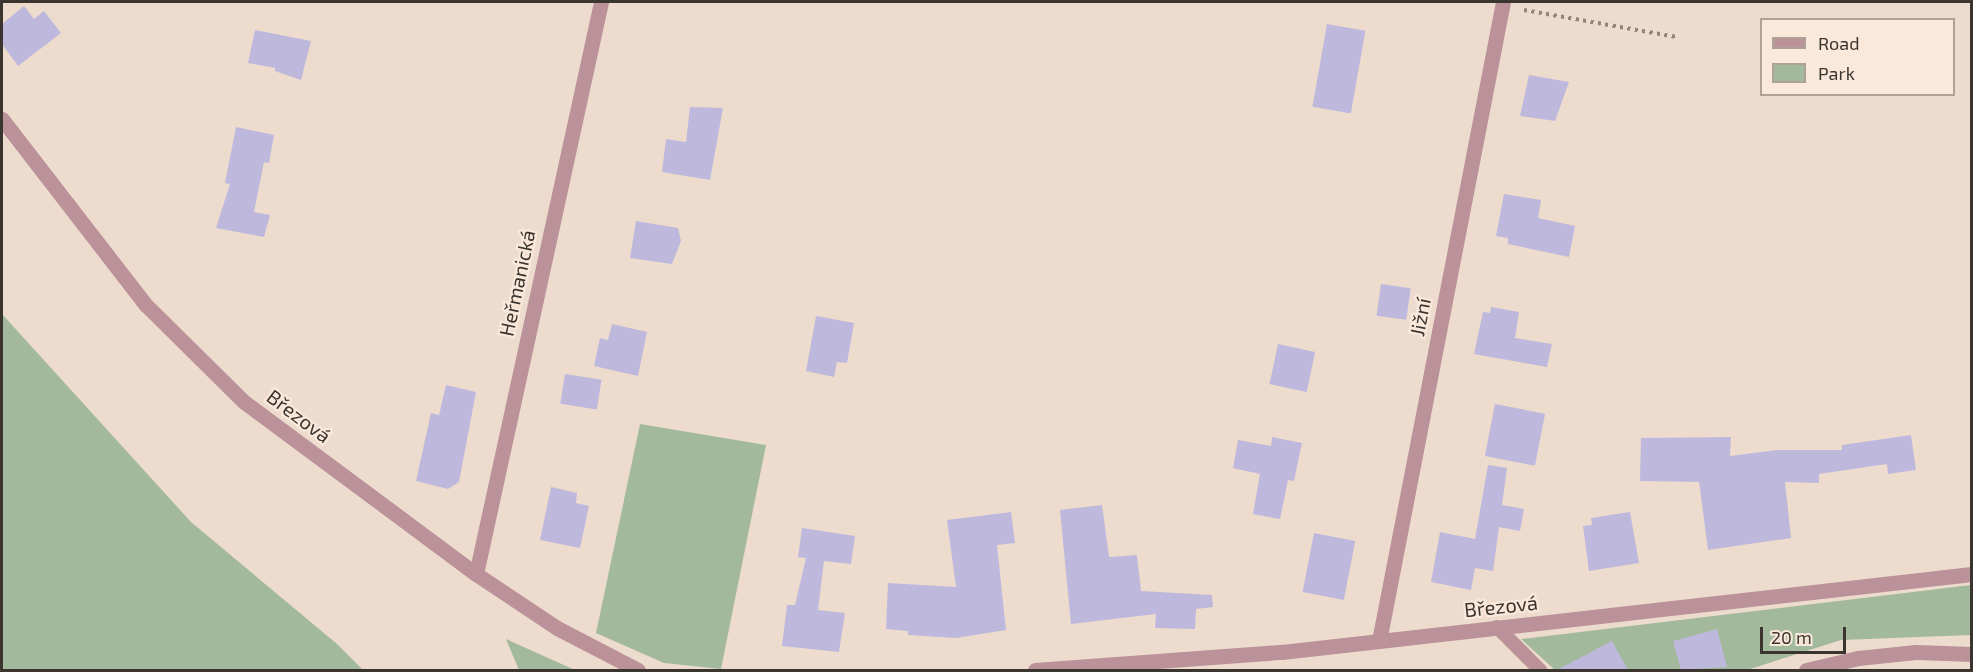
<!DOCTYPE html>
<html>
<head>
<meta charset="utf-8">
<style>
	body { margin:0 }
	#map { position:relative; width:1973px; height:672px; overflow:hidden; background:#eddcce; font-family:"Exo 2",sans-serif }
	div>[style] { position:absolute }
	.green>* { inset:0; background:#a2ba9b }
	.building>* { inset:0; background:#beb8dc; transform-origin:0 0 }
	.path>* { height:4px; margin-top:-2px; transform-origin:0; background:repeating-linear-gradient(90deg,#90857b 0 3px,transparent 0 7.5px) }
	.lane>* { height:14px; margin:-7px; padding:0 7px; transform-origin:7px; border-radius:7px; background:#bb9299 }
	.street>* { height:15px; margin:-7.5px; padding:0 7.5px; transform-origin:7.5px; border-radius:7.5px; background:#bb9299 }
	span { translate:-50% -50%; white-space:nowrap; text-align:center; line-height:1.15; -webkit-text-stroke:4.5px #fae9db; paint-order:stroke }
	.street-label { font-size:20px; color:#3b352f }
	.frame { position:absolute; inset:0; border:3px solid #3b352f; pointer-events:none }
	.legend { position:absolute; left:1760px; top:18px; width:195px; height:78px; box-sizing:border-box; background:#fae9db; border:2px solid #aea196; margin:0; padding:8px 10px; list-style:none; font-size:18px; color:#3b352f }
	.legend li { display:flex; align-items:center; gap:12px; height:30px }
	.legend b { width:30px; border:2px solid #aea196 }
	.scale { position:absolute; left:1760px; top:627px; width:86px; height:27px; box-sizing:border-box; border:3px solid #3b352f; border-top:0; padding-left:8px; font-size:18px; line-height:21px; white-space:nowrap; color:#3b352f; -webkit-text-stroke:4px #fae9db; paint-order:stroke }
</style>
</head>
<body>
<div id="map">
	<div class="green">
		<i style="clip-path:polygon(2px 314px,191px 522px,337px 644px,363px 670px,2px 670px)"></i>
		<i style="clip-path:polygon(640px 424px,766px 445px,721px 669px,664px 663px,596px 633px)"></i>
		<i style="clip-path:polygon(1971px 585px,1971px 635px,1841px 640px,1747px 670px,1555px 670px,1521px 639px)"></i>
		<i style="clip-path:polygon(506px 639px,575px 670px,519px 670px)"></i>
	</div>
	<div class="building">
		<i style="clip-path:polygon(24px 6px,34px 19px,44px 11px,61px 33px,18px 66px,2px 44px,2px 24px)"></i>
		<i style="left:1327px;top:24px;width:39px;height:84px;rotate:10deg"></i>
		<i style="clip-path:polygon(255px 30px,311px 41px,301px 80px,275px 71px,275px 68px,248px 63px)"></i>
		<i style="clip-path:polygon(1529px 75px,1569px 82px,1555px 121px,1520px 116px)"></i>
		<i style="clip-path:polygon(690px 107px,723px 108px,710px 180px,662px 172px,666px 139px,686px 142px)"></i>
		<i style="clip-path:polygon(236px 127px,274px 135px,269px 163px,264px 162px,254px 212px,270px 215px,264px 237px,216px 228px,230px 184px,225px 183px)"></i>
		<i style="clip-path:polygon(1504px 194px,1541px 200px,1538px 218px,1575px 226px,1569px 257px,1508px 244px,1508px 238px,1496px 236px)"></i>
		<i style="clip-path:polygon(636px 221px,678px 228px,681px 241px,672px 264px,630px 258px)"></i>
		<i style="left:1381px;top:284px;width:30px;height:32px;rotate:8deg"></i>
		<i style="clip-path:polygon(1491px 307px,1519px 312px,1515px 338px,1552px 344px,1547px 367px,1474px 354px,1483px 312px,1490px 313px)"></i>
		<i style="clip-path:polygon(816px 316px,854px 323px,847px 363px,837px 362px,834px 377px,806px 371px)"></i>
		<i style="clip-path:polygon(612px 324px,647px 332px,638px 376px,594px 366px,600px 338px,608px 340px)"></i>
		<i style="left:1278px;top:344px;width:38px;height:41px;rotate:12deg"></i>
		<i style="left:565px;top:374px;width:37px;height:30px;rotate:9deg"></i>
		<i style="clip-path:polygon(446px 385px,476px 392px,459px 482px,448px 489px,416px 481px,431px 413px,439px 415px)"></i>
		<i style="left:1495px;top:404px;width:51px;height:53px;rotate:11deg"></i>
		<i style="clip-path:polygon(1911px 435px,1916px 470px,1888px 474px,1887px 464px,1819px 474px,1819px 483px,1785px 482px,1791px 538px,1708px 550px,1699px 482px,1640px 481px,1641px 438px,1731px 437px,1730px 456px,1777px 450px,1842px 450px,1842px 445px)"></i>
		<i style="clip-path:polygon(1272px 437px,1302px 443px,1294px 481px,1288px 480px,1280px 519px,1253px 514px,1260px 474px,1233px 468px,1238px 440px,1271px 446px)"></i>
		<i style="clip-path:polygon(1488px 465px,1507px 468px,1502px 505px,1524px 509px,1520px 531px,1499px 527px,1493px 571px,1475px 568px,1471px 590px,1431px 582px,1440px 532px,1475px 539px)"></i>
		<i style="clip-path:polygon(551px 487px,577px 493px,576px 503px,589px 506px,580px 548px,540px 540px)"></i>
		<i style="clip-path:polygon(1102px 505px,1109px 557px,1137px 555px,1141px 591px,1212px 595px,1213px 607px,1196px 609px,1195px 629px,1155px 628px,1156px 614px,1071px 624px,1060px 510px)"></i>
		<i style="clip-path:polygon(1011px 512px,1015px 543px,997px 545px,1006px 630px,956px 638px,908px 635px,908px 631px,886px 629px,888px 583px,956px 587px,947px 520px)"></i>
		<i style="clip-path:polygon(1630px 512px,1639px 563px,1589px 571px,1583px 526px,1592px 525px,1591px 518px)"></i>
		<i style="clip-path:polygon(802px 528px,855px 536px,851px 564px,824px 561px,818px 610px,845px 613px,839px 652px,782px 646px,787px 605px,795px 605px,806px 558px,798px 557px)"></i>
		<i style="left:1314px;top:533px;width:42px;height:60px;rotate:11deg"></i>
		<i style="clip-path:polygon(1717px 629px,1727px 667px,1681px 670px,1673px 641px)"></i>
		<i style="clip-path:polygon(1612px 641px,1628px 670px,1557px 670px)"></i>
	</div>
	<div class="path">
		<i style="left:1524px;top:10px;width:155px;rotate:10deg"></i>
	</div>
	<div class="lane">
		<i style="left:1497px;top:627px;width:61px;rotate:45deg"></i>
	</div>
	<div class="street">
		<i style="left:2px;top:119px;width:235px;rotate:52.3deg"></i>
		<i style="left:146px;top:305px;width:136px;rotate:44.7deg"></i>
		<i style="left:243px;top:401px;width:290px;rotate:36.6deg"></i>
		<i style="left:476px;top:574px;width:97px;rotate:33.7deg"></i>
		<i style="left:557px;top:628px;width:91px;rotate:27.4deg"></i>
		<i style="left:476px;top:574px;width:585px;rotate:-77.67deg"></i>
		<i style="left:1379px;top:641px;width:651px;rotate:-79.02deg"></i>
		<i style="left:1035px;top:670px;width:248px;rotate:-4.2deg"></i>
		<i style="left:1282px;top:652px;width:694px;rotate:-6.45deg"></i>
		<i style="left:1806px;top:670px;width:53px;rotate:-13deg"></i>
		<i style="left:1858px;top:658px;width:58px;rotate:-5.9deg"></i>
		<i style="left:1916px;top:652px;width:56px;rotate:2deg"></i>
	</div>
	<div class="street-label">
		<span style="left:517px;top:283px;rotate:-78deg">Heřmanická</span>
		<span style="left:1420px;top:317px;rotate:-79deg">Jižní</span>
		<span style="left:299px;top:416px;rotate:37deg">Březová</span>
		<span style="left:1501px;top:606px;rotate:-6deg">Březová</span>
	</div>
	<div class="frame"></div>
	<ul class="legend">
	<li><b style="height:8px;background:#bb9299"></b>Road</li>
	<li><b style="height:16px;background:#a2ba9b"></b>Park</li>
	</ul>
	<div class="scale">20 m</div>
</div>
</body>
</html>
